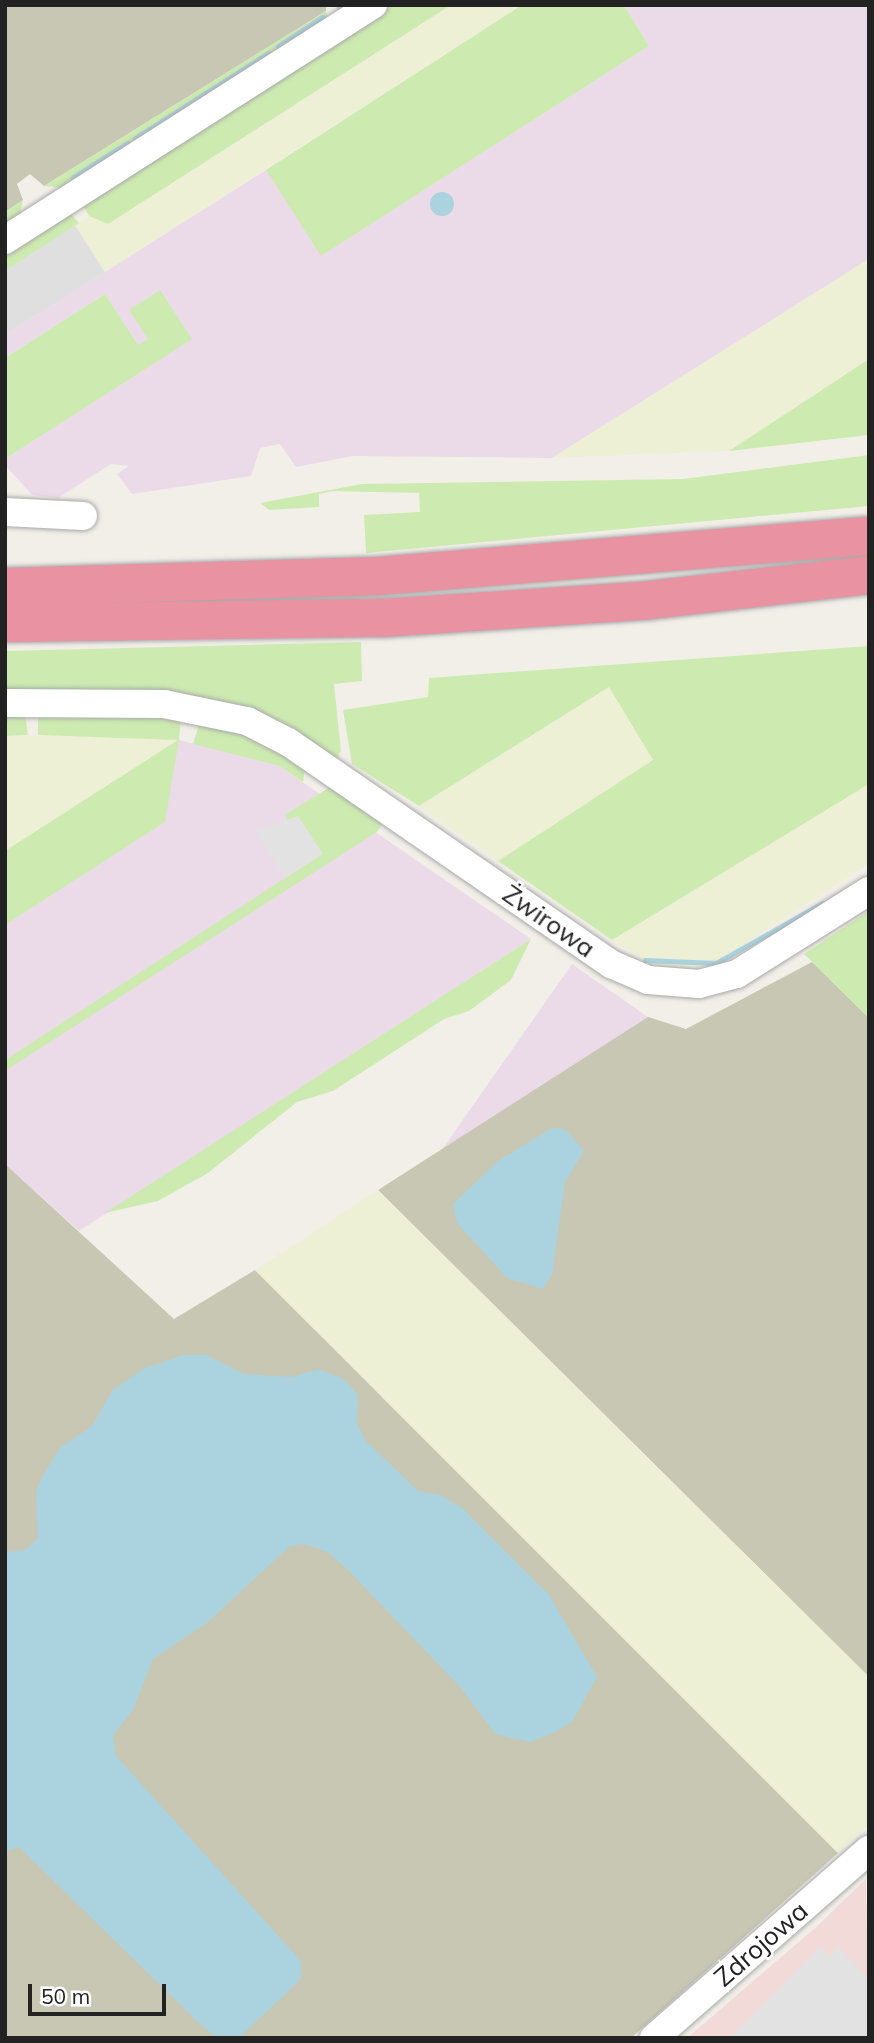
<!DOCTYPE html>
<html>
<head>
<meta charset="utf-8">
<style>
	body { margin:0 }
	#map { position:relative; width:874px; height:2043px; overflow:hidden; background:#f2efe9; font-family:Mulish,sans-serif }
	div>[style] { position:absolute }
	.residential>* { inset:0; background:#e0dfdf }
	.commercial>* { inset:0; background:#f2dad9 }
	.industrial>* { inset:0; background:#ebdbe8; transform-origin:0 0 }
	.construction>* { inset:0; background:#c7c7b4 }
	.farmland>* { inset:0; background:#eef0d5 }
	.grass>* { inset:0; background:#cdebb0 }
	.parking>* { inset:0; background:#e2e2e2 }
	.water>* { inset:0; background:#aad3df }
	.round { border-radius:50% }
	.stream>* { height:5px; margin:-2.5px; padding:0 2.5px; transform-origin:2.5px; border-radius:2.5px; background:#aad3df }
	.roads { filter:drop-shadow(0 0 2px #a9a9a9) drop-shadow(0 0 2px #a9a9a9) }
	.minor>* { height:28px; margin:-14px; padding:0 14px; transform-origin:14px; border-radius:14px; background:#fff }
	.highway>* { height:38px; margin:-19px; padding:0 19px; transform-origin:19px; border-radius:19px; background:#e892a2 }
	span { translate:-50% -50%; white-space:nowrap; text-align:center; line-height:1.15; -webkit-text-stroke:5px #fff; paint-order:stroke }
	.street-label { font-size:26px; color:#222 }
	.frame { position:absolute; inset:0; border:7px solid #222; pointer-events:none }
	.scale { position:absolute; left:28px; top:1984px; width:138px; height:32px; box-sizing:border-box; border:4px solid #222; border-top:0; padding-left:9px; font-size:21px; line-height:24px; white-space:nowrap; color:#222; -webkit-text-stroke:5px #fff; paint-order:stroke }
</style>
</head>
<body>
<div id="map">
	<div class="residential">
		<i style="clip-path:polygon(75px 225px,105px 272px,5px 335px,5px 271px)"></i>
	</div>
	<div class="commercial">
		<i style="clip-path:polygon(866px 1879px,869px 2038px,687px 2038px,815px 1928px)"></i>
	</div>
	<div class="industrial">
		<i style="clip-path:polygon(624px 5px,869px 5px,869px 259px,552px 458px,353px 456px,296px 467px,280px 444px,260px 448px,251px 476px,132px 494px,117px 474px,129px 466px,111px 464px,58px 498px,32px 495px,5px 465px,5px 459px,192px 338px,148px 339px,138px 346px,105px 294px,5px 358px,5px 335px,266px 170px,322px 255px,649px 46px)"></i>
		<i style="clip-path:polygon(179px 740px,279px 766px,531px 939px,79px 1231px,5px 1164px,5px 851px)"></i>
		<i style="left:572px;top:964px;width:93px;height:548px;rotate:35deg"></i>
	</div>
	<div class="construction">
		<i style="clip-path:polygon(5px 5px,326px 5px,326px 11px,44px 186px,30px 174px,17px 184px,23px 200px,5px 212px)"></i>
		<i style="clip-path:polygon(812px 962px,869px 1018px,869px 1677px,378px 1190px,648px 1017px,686px 1029px)"></i>
		<i style="clip-path:polygon(5px 1164px,174px 1319px,255px 1270px,838px 1853px,631px 2038px,5px 2038px)"></i>
	</div>
	<div class="farmland">
		<i style="clip-path:polygon(451px 5px,522px 5px,105px 272px,75px 225px,89px 216px,108px 224px)"></i>
		<i style="clip-path:polygon(869px 259px,869px 359px,729px 451px,552px 458px)"></i>
		<i style="clip-path:polygon(609px 687px,654px 760px,498px 861px,419px 806px)"></i>
		<i style="clip-path:polygon(109px 735px,179px 740px,5px 851px,5px 736px)"></i>
		<i style="clip-path:polygon(869px 784px,869px 864px,715px 963px,680px 972px,653px 965px,612px 940px)"></i>
		<i style="clip-path:polygon(378px 1190px,869px 1677px,869px 1824px,838px 1853px,255px 1270px)"></i>
	</div>
	<div class="grass">
		<i style="clip-path:polygon(393px 5px,451px 5px,108px 224px,89px 216px,82px 204px)"></i>
		<i style="clip-path:polygon(522px 5px,624px 5px,649px 46px,321px 256px,266px 170px)"></i>
		<i style="clip-path:polygon(326px 11px,328px 17px,63px 188px,44px 186px)"></i>
		<i style="clip-path:polygon(23px 200px,20px 214px,5px 227px,5px 212px)"></i>
		<i style="clip-path:polygon(71px 214px,79px 223px,5px 271px,5px 253px)"></i>
		<i style="clip-path:polygon(160px 290px,192px 339px,5px 459px,5px 358px,105px 294px,138px 345px,148px 339px,129px 310px)"></i>
		<i style="clip-path:polygon(869px 359px,869px 435px,729px 451px)"></i>
		<i style="clip-path:polygon(869px 455px,869px 506px,366px 553px,364px 515px,420px 512px,419px 493px,333px 491px,319px 494px,319px 507px,269px 510px,260px 503px,362px 484px,683px 479px)"></i>
		<i style="clip-path:polygon(361px 642px,362px 681px,334px 684px,341px 751px,336px 759px,263px 716px,189px 695px,5px 693px,5px 651px)"></i>
		<i style="clip-path:polygon(869px 646px,869px 784px,612px 940px,498px 861px,653px 760px,609px 687px,419px 806px,352px 764px,343px 710px,428px 697px,429px 678px)"></i>
		<i style="clip-path:polygon(38px 713px,181px 717px,179px 740px,165px 822px,5px 925px,5px 851px,178px 740px,38px 735px)"></i>
		<i style="clip-path:polygon(5px 715px,25px 715px,28px 735px,5px 736px)"></i>
		<i style="clip-path:polygon(200px 721px,266px 743px,305px 768px,303px 782px,279px 766px,193px 744px)"></i>
		<i style="clip-path:polygon(330px 787px,385px 820px,377px 832px,5px 1071px,5px 1060px,322px 854px,298px 817px,287px 824px,286px 814px)"></i>
		<i style="clip-path:polygon(869px 911px,869px 1018px,804px 954px)"></i>
		<i style="clip-path:polygon(531px 939px,511px 980px,469px 1011px,444px 1019px,333px 1091px,297px 1102px,208px 1173px,158px 1201px,105px 1213px)"></i>
	</div>
	<div class="parking">
		<i style="clip-path:polygon(298px 816px,323px 854px,285px 878px,255px 831px)"></i>
		<i style="clip-path:polygon(820px 1947px,830px 1956px,839px 1947px,869px 1980px,869px 2038px,730px 2038px)"></i>
	</div>
	<div class="water">
		<i class="round" style="left:430px;top:192px;width:24px;height:24px"></i>
		<i style="clip-path:polygon(552px 1128px,565px 1129px,584px 1151px,565px 1182px,552px 1275px,543px 1289px,507px 1278px,457px 1223px,453px 1204px,498px 1161px)"></i>
		<i style="clip-path:polygon(206px 1355px,244px 1374px,292px 1377px,319px 1369px,345px 1380px,358px 1395px,357px 1423px,365px 1440px,418px 1491px,441px 1495px,462px 1508px,549px 1595px,597px 1677px,572px 1722px,551px 1734px,530px 1742px,495px 1734px,461px 1688px,351px 1573px,328px 1552px,304px 1544px,290px 1546px,208px 1622px,153px 1659px,133px 1710px,113px 1735px,116px 1756px,301px 1961px,301px 1979px,239px 2038px,218px 2038px,201px 2025px,19px 1847px,5px 1852px,5px 1552px,25px 1550px,38px 1538px,36px 1492px,42px 1477px,60px 1448px,92px 1426px,112px 1391px,143px 1369px,183px 1355px)"></i>
	</div>
	<div class="stream">
		<i style="left:339px;top:7px;width:3px;rotate:-45deg"></i>
		<i style="left:278px;top:46px;width:53px;rotate:-33.4deg"></i>
		<i style="left:135px;top:138px;width:158px;rotate:-32.6deg"></i>
		<i style="left:73px;top:177px;width:64px;rotate:-32.2deg"></i>
		<i style="left:645px;top:960px;width:71px;rotate:2.4deg"></i>
		<i style="left:716px;top:963px;width:122px;rotate:-29.5deg"></i>
	</div>
	<div class="roads">
		<div class="minor">
			<i style="left:5px;top:240px;width:437px;rotate:-32.6deg"></i>
			<i style="left:5px;top:512px;width:78px;rotate:2.9deg"></i>
			<i style="left:5px;top:703px;width:159px;rotate:0.4deg"></i>
			<i style="left:164px;top:704px;width:85px;rotate:11.6deg"></i>
			<i style="left:247px;top:721px;width:46px;rotate:27.1deg"></i>
			<i style="left:288px;top:742px;width:392px;rotate:34.5deg"></i>
			<i style="left:611px;top:964px;width:40px;rotate:23.4deg"></i>
			<i style="left:648px;top:980px;width:51px;rotate:4.5deg"></i>
			<i style="left:699px;top:984px;width:39px;rotate:-15deg"></i>
			<i style="left:737px;top:974px;width:156px;rotate:-32.2deg"></i>
			<i style="left:654px;top:2038px;width:286px;rotate:-41.2deg"></i>
		</div>
		<div class="highway">
			<i style="left:5px;top:587px;width:374px;rotate:-1.7deg"></i>
			<i style="left:379px;top:576px;width:492px;rotate:-4.7deg"></i>
			<i style="left:5px;top:623px;width:377px;rotate:-0.8deg"></i>
			<i style="left:382px;top:618px;width:269px;rotate:-3.8deg"></i>
			<i style="left:650px;top:600px;width:220px;rotate:-6.5deg"></i>
		</div>
	</div>
	<div class="street-label">
		<span style="left:549px;top:921px;rotate:35deg">Żwirowa</span>
		<span style="left:761px;top:1944px;rotate:-41deg">Zdrojowa</span>
	</div>
	<div class="frame"></div>
	<div class="scale">50 m</div>
</div>
</body>
</html>
